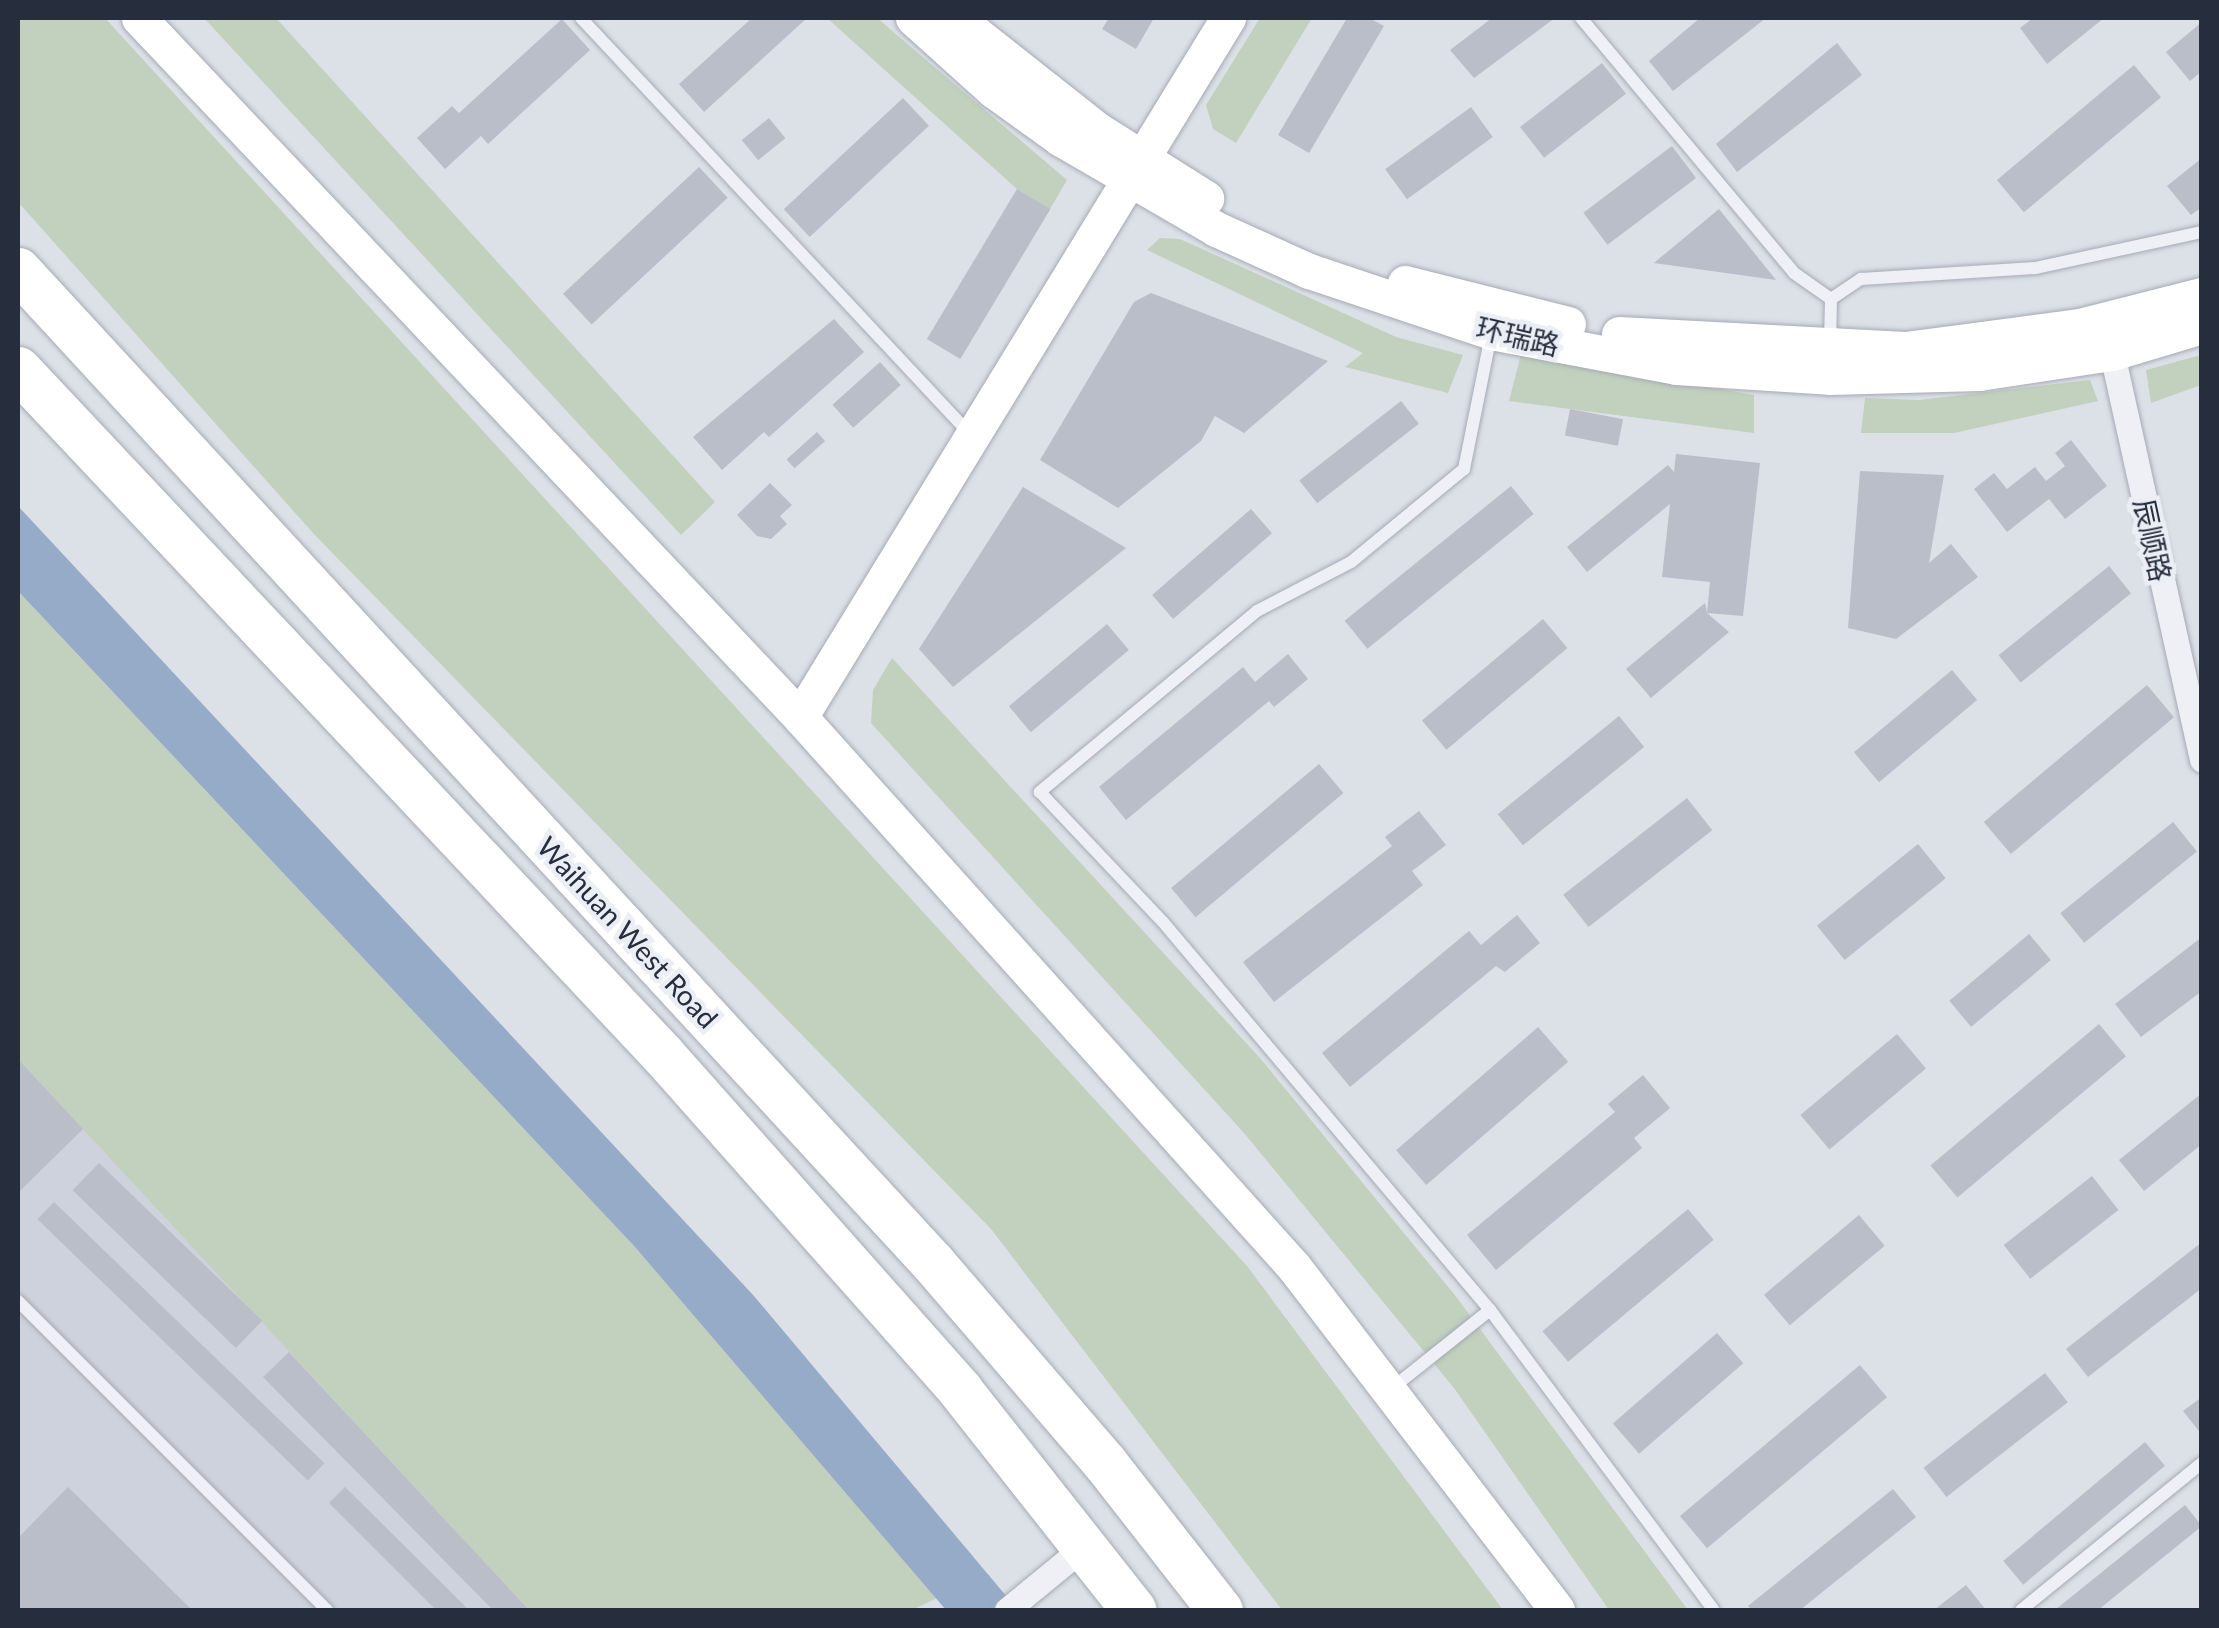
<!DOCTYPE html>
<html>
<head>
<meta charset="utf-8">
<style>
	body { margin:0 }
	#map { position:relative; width:2219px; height:1628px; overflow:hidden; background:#dce0e7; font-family:Lato,"Noto Sans SC",sans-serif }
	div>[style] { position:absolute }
	.built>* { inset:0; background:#ced2dc }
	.green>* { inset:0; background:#c1d1bd }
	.water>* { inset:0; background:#96abc8 }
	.building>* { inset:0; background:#b9bec9; transform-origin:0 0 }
	.roads { filter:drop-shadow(0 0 2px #a5aab4) drop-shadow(0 0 2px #a5aab4) }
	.lane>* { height:12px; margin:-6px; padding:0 6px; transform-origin:6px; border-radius:6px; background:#eff0f5 }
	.street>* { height:25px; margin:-12.5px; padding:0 12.5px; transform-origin:12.5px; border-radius:12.5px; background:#eff0f5 }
	.secondary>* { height:35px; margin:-17.5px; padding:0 17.5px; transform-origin:17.5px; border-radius:17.5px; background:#fff }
	.highway>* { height:45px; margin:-22.5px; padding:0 22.5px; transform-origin:22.5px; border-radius:22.5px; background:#fff }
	span { translate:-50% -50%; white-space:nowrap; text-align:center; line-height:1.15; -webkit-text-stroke:9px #ebeef4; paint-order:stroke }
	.street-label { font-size:28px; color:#262d3d }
	.frame { position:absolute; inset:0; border:20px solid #262d3d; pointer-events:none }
</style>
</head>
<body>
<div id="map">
	<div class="built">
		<i style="clip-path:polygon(18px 1055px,538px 1610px,18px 1610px)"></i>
	</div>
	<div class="green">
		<i style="clip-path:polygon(18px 18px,105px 18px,1247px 1266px,1503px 1610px,1282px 1610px,991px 1229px,313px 533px,18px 202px)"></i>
		<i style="clip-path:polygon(204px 18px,276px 18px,715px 502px,681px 535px)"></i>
		<i style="clip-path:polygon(827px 18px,877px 18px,1067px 180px,1050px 209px,1017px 189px)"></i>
		<i style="clip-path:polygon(1260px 18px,1312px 18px,1236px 143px,1213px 129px,1206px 105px)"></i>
		<i style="clip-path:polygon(1160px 238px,1180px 239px,1396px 337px,1463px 355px,1448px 393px,1345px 367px,1363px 353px,1147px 250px)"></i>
		<i style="clip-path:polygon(1521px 354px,1754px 395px,1754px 433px,1509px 401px)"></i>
		<i style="clip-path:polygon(2201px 355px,2201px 385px,2151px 403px,2146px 370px)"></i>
		<i style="clip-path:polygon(2090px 380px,2098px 401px,1954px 433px,1861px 433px,1865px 398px,1919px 400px)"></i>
		<i style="clip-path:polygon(18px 591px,635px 1247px,937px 1598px,912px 1610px,529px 1610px,18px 1059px)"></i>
		<i style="clip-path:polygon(892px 658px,1260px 1058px,1454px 1294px,1688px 1610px,1609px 1610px,1454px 1388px,1244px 1133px,871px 723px,873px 690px)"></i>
	</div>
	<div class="water">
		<i style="clip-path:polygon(18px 506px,754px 1296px,1018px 1610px,946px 1610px,635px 1247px,18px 591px)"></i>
	</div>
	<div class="building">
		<i style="clip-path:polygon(752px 18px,807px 18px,704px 112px,679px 84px)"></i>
		<i style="clip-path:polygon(1109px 18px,1154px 18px,1136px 49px,1102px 29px)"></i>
		<i style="clip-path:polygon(1347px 18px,1369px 18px,1384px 26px,1309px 153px,1278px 135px)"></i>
		<i style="clip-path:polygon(1492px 18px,1555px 18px,1474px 78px,1450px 50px)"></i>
		<i style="clip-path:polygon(1700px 18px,1766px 18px,1673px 91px,1649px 61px)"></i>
		<i style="clip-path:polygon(2033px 18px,2104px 18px,2047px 64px,2020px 28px)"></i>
		<i style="clip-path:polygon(562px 19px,590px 50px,488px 144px,481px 136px,445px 169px,417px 138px,452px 106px,459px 113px)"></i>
		<i style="clip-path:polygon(2202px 22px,2202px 71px,2190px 81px,2166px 52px)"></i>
		<i style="clip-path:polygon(1837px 43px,1862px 75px,1737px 172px,1716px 144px)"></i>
		<i style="left:1602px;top:63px;width:39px;height:104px;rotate:52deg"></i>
		<i style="left:2134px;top:65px;width:42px;height:179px;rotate:50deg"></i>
		<i style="left:903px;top:98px;width:38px;height:163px;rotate:47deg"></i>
		<i style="left:1471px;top:107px;width:37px;height:106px;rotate:54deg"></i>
		<i style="left:769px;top:118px;width:26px;height:35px;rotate:51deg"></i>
		<i style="left:1672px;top:146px;width:40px;height:111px;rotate:53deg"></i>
		<i style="clip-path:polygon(2202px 158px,2202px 207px,2191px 215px,2167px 186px)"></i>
		<i style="left:699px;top:167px;width:42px;height:186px;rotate:47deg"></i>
		<i style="left:1017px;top:189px;width:39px;height:175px;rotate:31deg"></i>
		<i style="clip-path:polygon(1719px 209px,1776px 280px,1654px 263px)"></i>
		<i style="clip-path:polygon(1151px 293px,1328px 361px,1244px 433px,1215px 416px,1201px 441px,1118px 508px,1040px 460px,1134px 302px)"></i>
		<i style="clip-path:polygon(834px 319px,864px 352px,769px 437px,764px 432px,722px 470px,693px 437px)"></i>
		<i style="left:880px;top:362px;width:31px;height:64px;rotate:48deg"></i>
		<i style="left:1401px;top:401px;width:29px;height:129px;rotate:52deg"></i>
		<i style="left:1570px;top:409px;width:54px;height:27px;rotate:11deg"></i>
		<i style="left:817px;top:432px;width:12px;height:41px;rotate:48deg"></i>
		<i style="clip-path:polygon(2071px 440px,2107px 486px,2065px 519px,2049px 499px,2007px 532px,1974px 489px,1994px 473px,2007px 489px,2035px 467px,2046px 481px,2065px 466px,2055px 453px)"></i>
		<i style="clip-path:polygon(1676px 454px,1760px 463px,1743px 616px,1707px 613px,1729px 632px,1651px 698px,1626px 669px,1705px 603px,1707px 613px,1710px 582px,1662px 577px,1670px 504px,1587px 572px,1567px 547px,1668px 465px,1674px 472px)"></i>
		<i style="clip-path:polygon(1860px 471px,1944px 475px,1929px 563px,1951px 544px,1978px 577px,1896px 639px,1848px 628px)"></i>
		<i style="clip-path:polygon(770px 483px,792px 505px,780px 516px,787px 524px,771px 539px,757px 536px,737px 515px)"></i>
		<i style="left:1511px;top:486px;width:36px;height:214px;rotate:51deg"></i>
		<i style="clip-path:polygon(1023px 487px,1126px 548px,953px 687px,919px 649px)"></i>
		<i style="left:1251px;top:509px;width:32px;height:131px;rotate:49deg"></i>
		<i style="left:2109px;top:566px;width:35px;height:142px;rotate:51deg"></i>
		<i style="left:1543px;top:619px;width:38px;height:158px;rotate:50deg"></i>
		<i style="left:1107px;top:624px;width:34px;height:128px;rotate:50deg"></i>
		<i style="clip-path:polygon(1288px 654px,1308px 679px,1274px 707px,1269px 701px,1126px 820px,1099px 787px,1243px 667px,1255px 682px)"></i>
		<i style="left:1952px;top:670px;width:39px;height:128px;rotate:50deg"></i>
		<i style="left:2147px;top:685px;width:42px;height:213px;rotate:50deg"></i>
		<i style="left:1619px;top:716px;width:40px;height:156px;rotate:51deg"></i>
		<i style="left:1319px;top:764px;width:38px;height:193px;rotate:50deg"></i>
		<i style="left:1687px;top:798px;width:41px;height:157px;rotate:52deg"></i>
		<i style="clip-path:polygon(1419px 811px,1446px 845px,1412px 871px,1423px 885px,1274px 1002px,1243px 962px,1392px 846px,1385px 837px)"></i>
		<i style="left:2173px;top:822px;width:38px;height:145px;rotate:51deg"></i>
		<i style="left:1918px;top:844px;width:44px;height:130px;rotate:51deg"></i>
		<i style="clip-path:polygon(1517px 915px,1540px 943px,1505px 972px,1496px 966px,1350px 1087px,1322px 1053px,1469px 931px,1481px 945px)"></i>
		<i style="left:2029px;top:934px;width:34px;height:104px;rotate:50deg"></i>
		<i style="clip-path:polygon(2202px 937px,2202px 991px,2141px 1037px,2115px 1004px)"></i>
		<i style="left:2099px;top:1024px;width:42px;height:220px;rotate:50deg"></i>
		<i style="left:1538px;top:1027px;width:46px;height:188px;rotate:49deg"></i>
		<i style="left:1897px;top:1034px;width:45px;height:126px;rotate:50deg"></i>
		<i style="clip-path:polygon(18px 1059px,83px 1129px,18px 1193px)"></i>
		<i style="clip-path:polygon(1643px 1075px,1670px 1108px,1634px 1138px,1642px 1148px,1496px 1270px,1467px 1235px,1615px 1112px,1608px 1104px)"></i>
		<i style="clip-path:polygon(2202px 1093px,2202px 1144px,2144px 1191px,2119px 1160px)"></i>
		<i style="left:99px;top:1163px;width:227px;height:38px;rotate:44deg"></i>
		<i style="left:2092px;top:1176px;width:43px;height:112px;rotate:52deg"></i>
		<i style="left:54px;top:1202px;width:376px;height:24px;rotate:44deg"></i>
		<i style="left:1688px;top:1209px;width:40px;height:190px;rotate:50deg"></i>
		<i style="left:1859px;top:1215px;width:40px;height:124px;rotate:50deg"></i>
		<i style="clip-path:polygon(2202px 1242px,2202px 1288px,2088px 1377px,2066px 1349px)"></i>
		<i style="left:1717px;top:1333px;width:40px;height:138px;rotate:49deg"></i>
		<i style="clip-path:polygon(289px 1352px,529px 1610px,493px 1610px,263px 1377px)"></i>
		<i style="left:1860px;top:1365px;width:42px;height:235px;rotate:50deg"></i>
		<i style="left:2045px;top:1373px;width:37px;height:154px;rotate:52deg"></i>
		<i style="clip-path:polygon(2202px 1397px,2202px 1435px,2183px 1411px)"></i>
		<i style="left:2145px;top:1442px;width:31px;height:185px;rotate:50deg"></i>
		<i style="clip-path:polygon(68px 1487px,192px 1610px,18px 1610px,18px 1538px)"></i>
		<i style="clip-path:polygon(345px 1487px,469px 1610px,436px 1610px,329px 1503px)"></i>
		<i style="clip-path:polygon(1893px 1489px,1916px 1517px,1800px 1610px,1752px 1610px,1748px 1606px)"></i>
		<i style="clip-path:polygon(2185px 1505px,2202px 1526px,2098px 1610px,2055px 1610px)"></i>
		<i style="clip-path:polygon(1966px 1585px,1986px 1610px,1934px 1610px)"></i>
	</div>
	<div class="roads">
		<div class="lane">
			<i style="left:581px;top:18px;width:570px;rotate:46.92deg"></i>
			<i style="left:1581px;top:18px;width:332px;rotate:50.1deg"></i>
			<i style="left:1794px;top:273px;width:45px;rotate:35.1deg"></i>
			<i style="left:1831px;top:299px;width:36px;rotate:-34deg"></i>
			<i style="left:1861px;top:279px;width:174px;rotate:-3.6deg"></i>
			<i style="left:2035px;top:268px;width:171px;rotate:-12.2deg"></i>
			<i style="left:1491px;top:335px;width:137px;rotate:101.4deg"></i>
			<i style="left:1464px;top:469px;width:146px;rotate:140.5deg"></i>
			<i style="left:1351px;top:562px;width:106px;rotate:152.5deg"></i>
			<i style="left:1257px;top:611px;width:283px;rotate:140.2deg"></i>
			<i style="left:1040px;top:792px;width:179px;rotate:46.6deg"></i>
			<i style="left:1163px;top:922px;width:507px;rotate:49.88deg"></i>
			<i style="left:1490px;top:1310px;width:374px;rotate:53.3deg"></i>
			<i style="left:1830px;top:344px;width:45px;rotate:-88.7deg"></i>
			<i style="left:18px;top:1301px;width:437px;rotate:45deg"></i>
			<i style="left:1391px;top:1389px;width:127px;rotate:-38.6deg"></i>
			<i style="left:2021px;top:1610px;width:233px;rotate:-39.1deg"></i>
		</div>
		<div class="street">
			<i style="left:2109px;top:340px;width:430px;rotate:77.5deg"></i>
			<i style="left:1007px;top:1610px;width:102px;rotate:-39.4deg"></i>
		</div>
		<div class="secondary">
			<i style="left:139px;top:18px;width:962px;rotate:46.6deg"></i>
			<i style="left:800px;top:717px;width:739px;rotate:48.07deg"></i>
			<i style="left:1294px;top:1267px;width:432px;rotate:52.5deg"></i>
			<i style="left:913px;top:18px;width:108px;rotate:42deg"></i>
			<i style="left:993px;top:90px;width:84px;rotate:35.8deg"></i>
			<i style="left:1061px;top:139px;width:179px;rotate:30.1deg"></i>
			<i style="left:1216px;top:229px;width:102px;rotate:24.3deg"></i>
			<i style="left:1309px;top:271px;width:192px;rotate:18.5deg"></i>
			<i style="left:1491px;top:332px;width:188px;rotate:10.7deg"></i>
			<i style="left:1676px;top:367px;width:153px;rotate:3.7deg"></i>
			<i style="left:1829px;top:377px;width:150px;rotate:-1.5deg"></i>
			<i style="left:1979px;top:373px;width:134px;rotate:-8.6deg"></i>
			<i style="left:2112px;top:353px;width:94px;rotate:-16.7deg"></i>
			<i style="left:956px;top:18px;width:181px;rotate:38.3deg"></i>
			<i style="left:1098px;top:130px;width:128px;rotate:32.2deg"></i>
			<i style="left:1405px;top:283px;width:168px;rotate:14.1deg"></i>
			<i style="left:1619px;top:334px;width:286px;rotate:3deg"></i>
			<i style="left:1905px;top:349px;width:177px;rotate:-7.5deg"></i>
			<i style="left:2080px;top:326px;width:126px;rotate:-14.3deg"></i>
			<i style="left:800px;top:717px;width:820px;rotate:-58.52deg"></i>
		</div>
		<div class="highway">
			<i style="left:18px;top:270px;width:1350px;rotate:47.34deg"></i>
			<i style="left:933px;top:1263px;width:264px;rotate:49.3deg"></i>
			<i style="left:1105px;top:1463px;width:187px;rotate:52deg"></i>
			<i style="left:18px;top:369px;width:942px;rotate:46.76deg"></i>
			<i style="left:663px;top:1055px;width:448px;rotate:48.4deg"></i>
			<i style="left:960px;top:1390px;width:280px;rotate:51.7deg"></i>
		</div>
	</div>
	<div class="street-label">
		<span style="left:1518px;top:336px;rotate:13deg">环瑞路</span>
		<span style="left:2153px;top:540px;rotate:78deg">辰顺路</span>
		<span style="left:628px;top:932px;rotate:47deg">Waihuan West Road</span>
	</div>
	<div class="frame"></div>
</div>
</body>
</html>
